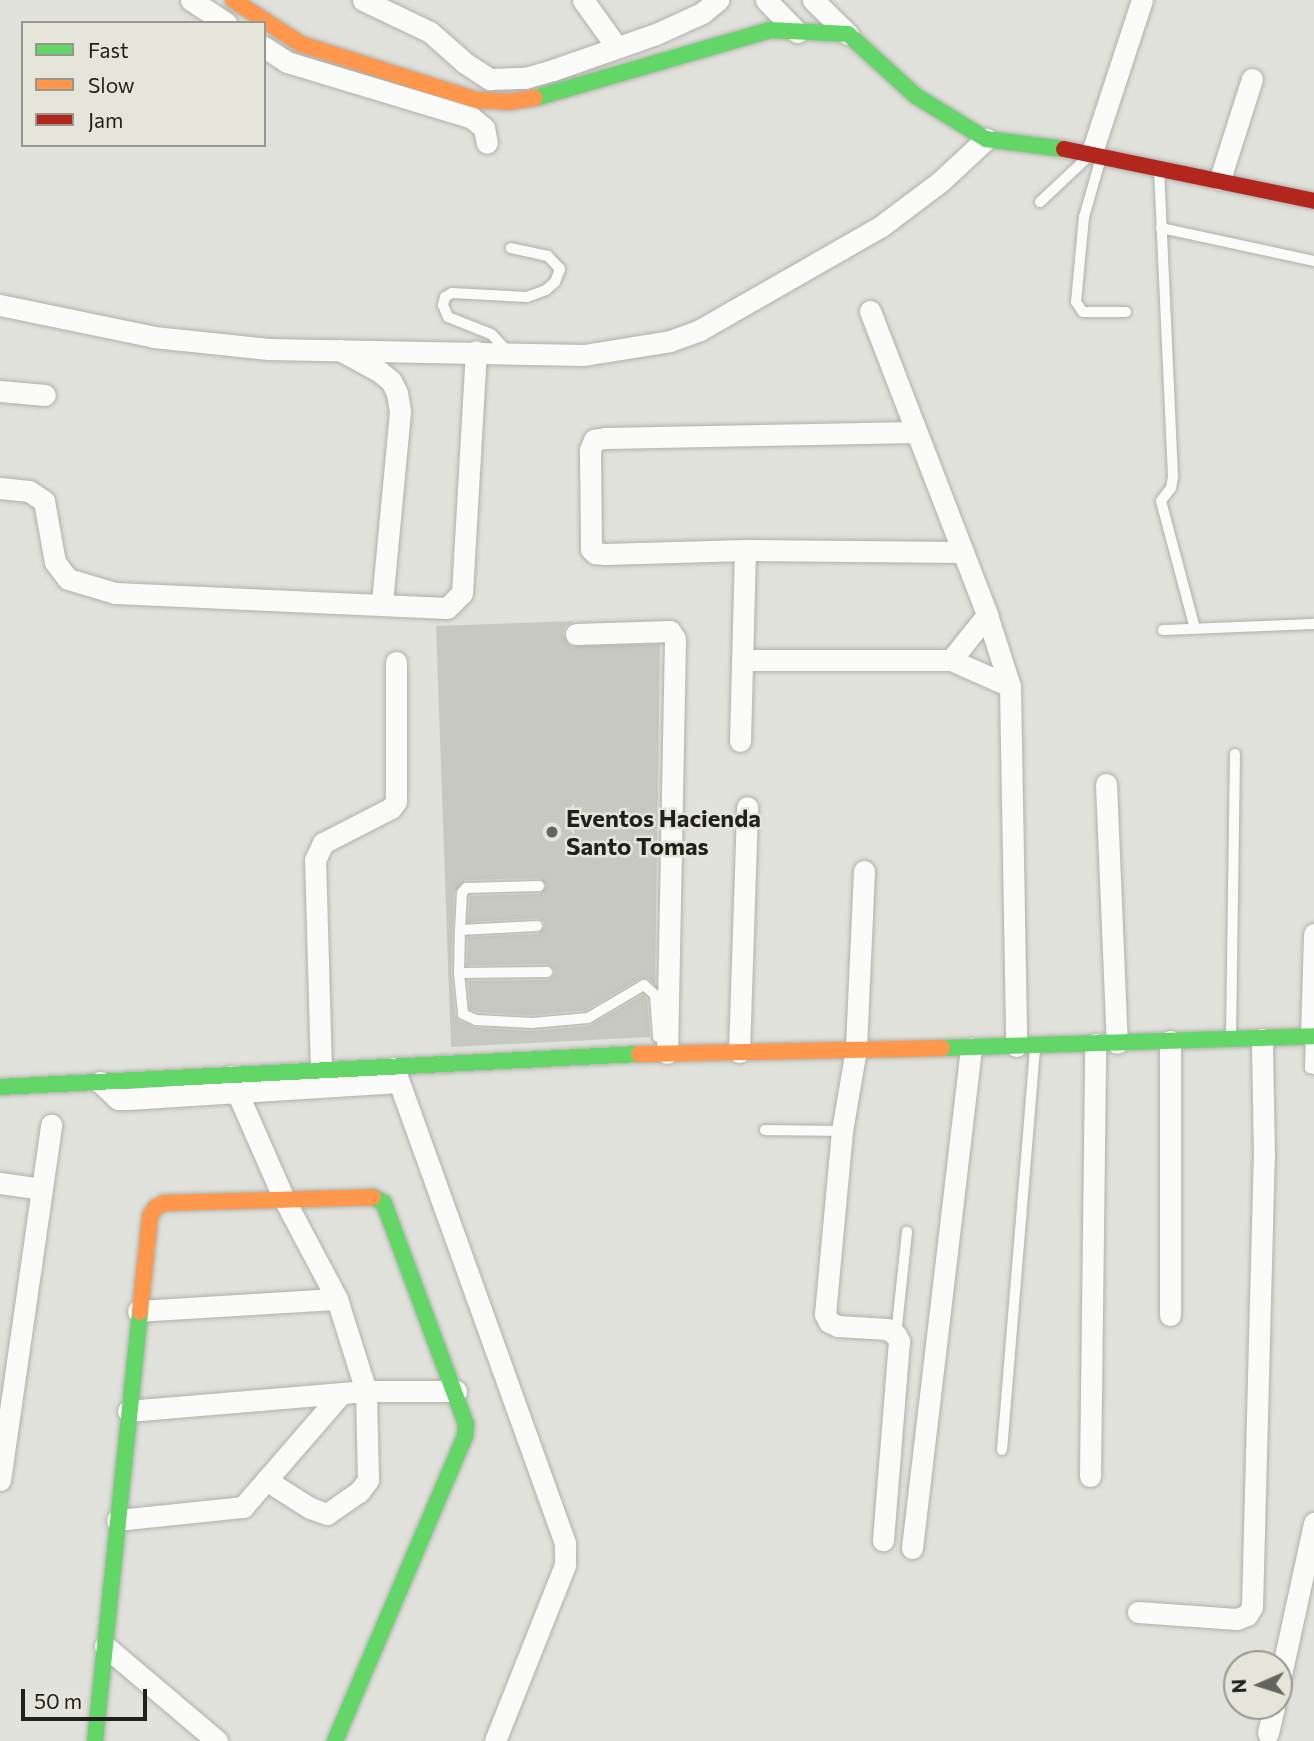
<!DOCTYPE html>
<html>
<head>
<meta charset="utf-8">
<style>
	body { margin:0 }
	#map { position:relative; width:1314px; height:1741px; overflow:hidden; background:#e2e2dc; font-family:Commissioner,sans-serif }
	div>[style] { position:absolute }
	.building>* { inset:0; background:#c8c8c3 }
	.roads { filter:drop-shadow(0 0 2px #b0b0ac) drop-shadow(0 0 2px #b0b0ac) }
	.lane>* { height:10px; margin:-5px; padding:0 5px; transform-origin:5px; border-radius:5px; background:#fbfbfa }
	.street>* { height:21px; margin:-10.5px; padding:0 10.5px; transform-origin:10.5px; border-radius:10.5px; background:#fbfbfa }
	.fast>* { height:16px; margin:-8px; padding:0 8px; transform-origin:8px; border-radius:8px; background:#63d668 }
	.slow>* { height:16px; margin:-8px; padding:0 8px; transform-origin:8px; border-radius:8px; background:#ff974d }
	.jam>* { height:16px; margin:-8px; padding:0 8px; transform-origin:8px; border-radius:8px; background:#b3261e }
	.dots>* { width:19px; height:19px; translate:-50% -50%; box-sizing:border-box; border:4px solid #e5e5d9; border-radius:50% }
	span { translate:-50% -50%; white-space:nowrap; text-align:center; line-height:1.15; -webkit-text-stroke:5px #e5e5d9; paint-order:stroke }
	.poi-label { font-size:24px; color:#21211c; font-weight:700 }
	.left { translate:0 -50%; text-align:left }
	.legend { position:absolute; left:21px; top:21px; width:245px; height:126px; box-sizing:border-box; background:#e5e5d9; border:2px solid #97978d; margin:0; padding:9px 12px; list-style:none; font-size:21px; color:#21211c }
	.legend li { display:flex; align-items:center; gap:14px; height:35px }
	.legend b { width:35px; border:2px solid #97978d }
	.north { position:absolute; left:1223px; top:1650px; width:70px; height:70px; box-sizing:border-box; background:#e5e5d9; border:2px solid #97978d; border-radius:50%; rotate:267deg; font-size:19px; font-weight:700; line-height:28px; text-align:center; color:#21211c }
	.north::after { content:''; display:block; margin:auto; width:24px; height:32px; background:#65655f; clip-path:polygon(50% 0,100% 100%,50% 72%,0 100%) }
	.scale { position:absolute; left:21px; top:1689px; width:126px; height:32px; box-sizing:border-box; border:4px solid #21211c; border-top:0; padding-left:9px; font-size:21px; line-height:24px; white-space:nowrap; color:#21211c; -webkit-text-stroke:5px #e5e5d9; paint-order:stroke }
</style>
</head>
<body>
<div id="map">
	<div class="building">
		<i style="clip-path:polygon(574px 621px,565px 627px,563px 634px,570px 646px,660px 644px,655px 985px,649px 979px,641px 978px,586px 1010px,532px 1015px,478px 1012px,470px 1009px,468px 981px,547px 980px,553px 976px,555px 971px,547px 964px,467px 965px,468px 937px,537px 934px,545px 926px,543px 921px,537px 918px,468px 922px,470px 896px,539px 894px,547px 886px,539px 878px,465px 880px,454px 893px,451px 973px,455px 1015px,459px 1021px,476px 1028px,532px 1031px,589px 1026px,643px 995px,647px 999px,650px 1037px,451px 1047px,436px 626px)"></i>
	</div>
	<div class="roads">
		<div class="lane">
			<i style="left:1102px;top:154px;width:66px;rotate:105.9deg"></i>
			<i style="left:1084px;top:217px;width:85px;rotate:95.4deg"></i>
			<i style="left:1076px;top:302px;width:12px;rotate:55deg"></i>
			<i style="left:1083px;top:312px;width:43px"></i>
			<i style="left:1159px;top:168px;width:309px;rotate:87.4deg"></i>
			<i style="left:1173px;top:477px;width:11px;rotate:100deg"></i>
			<i style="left:1171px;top:488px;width:16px;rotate:128deg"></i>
			<i style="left:1161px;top:501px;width:132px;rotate:75.1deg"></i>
			<i style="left:1040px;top:202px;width:67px;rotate:-43.2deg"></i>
			<i style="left:1161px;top:228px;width:157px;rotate:12.2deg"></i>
			<i style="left:509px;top:353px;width:26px;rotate:-133deg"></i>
			<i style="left:491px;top:334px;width:46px;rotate:-158.4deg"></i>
			<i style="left:448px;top:317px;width:13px;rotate:-113deg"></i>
			<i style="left:443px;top:305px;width:8px;rotate:-76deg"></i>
			<i style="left:445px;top:297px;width:8px;rotate:-30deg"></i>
			<i style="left:452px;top:293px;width:75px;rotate:3.1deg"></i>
			<i style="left:527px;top:297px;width:20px;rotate:-20deg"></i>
			<i style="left:546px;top:290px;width:12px;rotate:-42deg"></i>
			<i style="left:555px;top:282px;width:14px;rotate:-69deg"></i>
			<i style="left:560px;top:269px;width:18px;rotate:-133deg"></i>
			<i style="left:548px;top:256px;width:38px;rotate:-168deg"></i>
			<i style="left:1163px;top:630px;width:151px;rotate:-2.3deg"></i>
			<i style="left:460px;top:930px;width:37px;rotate:-87deg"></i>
			<i style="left:462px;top:893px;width:6px;rotate:-51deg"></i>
			<i style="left:466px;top:888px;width:73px;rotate:-1.6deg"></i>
			<i style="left:547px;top:972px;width:88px;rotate:179.3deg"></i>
			<i style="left:459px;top:973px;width:41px;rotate:84.4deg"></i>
			<i style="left:463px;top:1014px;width:14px;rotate:25deg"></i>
			<i style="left:476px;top:1020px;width:56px;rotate:3.1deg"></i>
			<i style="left:532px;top:1023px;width:56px;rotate:-5.1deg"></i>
			<i style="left:588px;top:1018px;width:65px;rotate:-30.5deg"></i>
			<i style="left:644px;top:985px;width:15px;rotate:42deg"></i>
			<i style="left:655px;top:995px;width:42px;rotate:85.9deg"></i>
			<i style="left:459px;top:973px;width:43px;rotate:-88.7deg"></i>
			<i style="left:460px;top:930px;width:77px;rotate:-3deg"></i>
			<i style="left:1311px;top:1037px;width:31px;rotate:92deg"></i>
			<i style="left:1310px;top:1068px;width:4px;rotate:14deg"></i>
			<i style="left:1231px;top:1038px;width:284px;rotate:-89.2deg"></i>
			<i style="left:765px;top:1130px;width:77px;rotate:0.7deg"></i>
			<i style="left:896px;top:1335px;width:104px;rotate:-83.9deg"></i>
			<i style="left:1002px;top:1450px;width:405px;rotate:-85.3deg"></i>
		</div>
		<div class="street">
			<i style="left:191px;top:0;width:42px;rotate:33.3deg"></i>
			<i style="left:363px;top:0;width:74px;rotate:25.5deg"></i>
			<i style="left:430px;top:32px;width:47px;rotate:41.5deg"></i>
			<i style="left:465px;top:63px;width:30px;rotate:33deg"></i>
			<i style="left:490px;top:79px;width:35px;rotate:-2deg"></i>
			<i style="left:525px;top:78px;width:29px;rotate:-16deg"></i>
			<i style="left:553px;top:70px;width:109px;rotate:-19.3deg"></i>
			<i style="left:656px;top:34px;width:51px;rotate:-24.5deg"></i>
			<i style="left:702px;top:13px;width:21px;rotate:-39deg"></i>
			<i style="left:583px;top:0;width:57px;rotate:54.3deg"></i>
			<i style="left:766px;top:0;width:45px;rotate:45.9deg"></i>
			<i style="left:813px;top:0;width:49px;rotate:44.2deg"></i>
			<i style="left:264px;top:47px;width:27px;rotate:33deg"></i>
			<i style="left:287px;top:62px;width:193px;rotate:16.8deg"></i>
			<i style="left:472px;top:118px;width:16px;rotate:40deg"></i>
			<i style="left:484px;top:128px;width:15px;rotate:79deg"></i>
			<i style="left:1092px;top:152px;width:160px;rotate:-71.8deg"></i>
			<i style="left:1220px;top:179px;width:105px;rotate:-72.3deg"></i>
			<i style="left:0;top:305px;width:157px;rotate:11.7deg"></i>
			<i style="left:154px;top:337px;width:115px;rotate:6deg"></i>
			<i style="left:268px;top:349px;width:316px;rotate:1.1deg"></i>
			<i style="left:584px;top:355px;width:87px;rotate:-9.2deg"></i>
			<i style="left:670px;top:341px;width:32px;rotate:-20deg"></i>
			<i style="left:700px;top:330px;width:207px;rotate:-29.8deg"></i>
			<i style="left:880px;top:227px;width:76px;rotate:-37deg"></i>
			<i style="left:941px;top:181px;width:62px;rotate:-43deg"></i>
			<i style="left:870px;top:311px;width:326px;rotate:68.9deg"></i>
			<i style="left:987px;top:615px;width:75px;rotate:72.1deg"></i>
			<i style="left:1010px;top:686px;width:360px;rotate:89deg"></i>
			<i style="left:340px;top:350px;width:46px;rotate:28.8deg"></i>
			<i style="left:380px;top:372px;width:14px;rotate:39deg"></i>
			<i style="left:391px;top:381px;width:13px;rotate:63deg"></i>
			<i style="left:397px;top:393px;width:19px;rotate:81deg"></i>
			<i style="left:400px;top:412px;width:192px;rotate:95.4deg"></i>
			<i style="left:0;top:391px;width:45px;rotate:5.1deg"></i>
			<i style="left:916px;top:432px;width:311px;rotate:178.9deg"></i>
			<i style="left:605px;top:438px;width:11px;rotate:170deg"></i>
			<i style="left:594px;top:440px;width:11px;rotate:112deg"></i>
			<i style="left:590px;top:450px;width:99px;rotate:89.4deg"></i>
			<i style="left:591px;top:549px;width:6px;rotate:45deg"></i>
			<i style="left:595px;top:553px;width:10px;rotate:6deg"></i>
			<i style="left:605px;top:554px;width:140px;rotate:-1.6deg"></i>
			<i style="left:745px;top:550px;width:218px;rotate:0.5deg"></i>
			<i style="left:0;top:488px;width:29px;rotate:6deg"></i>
			<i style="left:29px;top:491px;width:18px;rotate:34deg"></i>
			<i style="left:44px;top:501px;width:62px;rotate:79.8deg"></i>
			<i style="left:55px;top:562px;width:21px;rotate:53deg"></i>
			<i style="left:68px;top:579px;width:49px;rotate:16.6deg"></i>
			<i style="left:115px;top:593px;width:332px;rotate:2.6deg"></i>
			<i style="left:447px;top:608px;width:21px;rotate:-45deg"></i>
			<i style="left:462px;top:593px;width:242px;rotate:-86.7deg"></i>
			<i style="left:576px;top:634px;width:94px;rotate:-1.8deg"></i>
			<i style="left:670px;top:631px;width:9px;rotate:58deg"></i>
			<i style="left:675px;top:639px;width:414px;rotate:91.1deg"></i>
			<i style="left:742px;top:660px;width:209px"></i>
			<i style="left:951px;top:660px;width:64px;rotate:23.8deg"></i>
			<i style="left:951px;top:660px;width:58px;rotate:-51.3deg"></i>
			<i style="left:740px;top:741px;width:191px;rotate:-88.5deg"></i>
			<i style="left:1106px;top:784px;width:259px;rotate:87.6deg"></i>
			<i style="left:864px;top:871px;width:178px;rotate:92.6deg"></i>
			<i style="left:856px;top:1049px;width:83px;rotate:99.7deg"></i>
			<i style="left:842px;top:1131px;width:184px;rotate:95.3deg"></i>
			<i style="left:825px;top:1314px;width:9px;rotate:63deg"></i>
			<i style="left:829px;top:1322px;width:10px;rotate:24deg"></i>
			<i style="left:838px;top:1326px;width:49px;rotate:3.5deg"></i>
			<i style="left:887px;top:1329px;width:11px;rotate:34deg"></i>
			<i style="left:896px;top:1335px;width:7px;rotate:63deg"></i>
			<i style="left:899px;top:1341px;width:200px;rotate:94.6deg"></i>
			<i style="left:1311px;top:1036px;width:102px;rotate:-88.3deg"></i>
			<i style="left:739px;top:1052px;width:245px;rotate:-88.1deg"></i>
			<i style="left:394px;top:1068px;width:505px;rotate:70.2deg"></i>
			<i style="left:565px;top:1543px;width:22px;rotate:90deg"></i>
			<i style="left:565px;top:1565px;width:189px;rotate:111.7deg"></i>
			<i style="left:321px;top:1071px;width:211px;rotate:-91.6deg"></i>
			<i style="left:315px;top:860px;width:19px;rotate:-65deg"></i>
			<i style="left:323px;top:843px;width:76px;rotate:-27.2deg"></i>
			<i style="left:391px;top:808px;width:9px;rotate:-54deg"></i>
			<i style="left:396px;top:801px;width:139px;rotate:-90deg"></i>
			<i style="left:100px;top:1082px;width:25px;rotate:43deg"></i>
			<i style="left:118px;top:1099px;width:10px"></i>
			<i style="left:128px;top:1099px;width:271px;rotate:-3.6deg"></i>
			<i style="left:0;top:1183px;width:42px;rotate:8.1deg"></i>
			<i style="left:138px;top:1311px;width:199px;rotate:-3.5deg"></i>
			<i style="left:337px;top:1299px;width:113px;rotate:-117.9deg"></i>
			<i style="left:284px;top:1199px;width:134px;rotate:-113.7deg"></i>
			<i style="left:1170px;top:1315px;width:274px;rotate:-90deg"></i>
			<i style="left:128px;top:1411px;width:239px;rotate:-4.8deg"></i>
			<i style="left:366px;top:1391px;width:90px"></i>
			<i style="left:1090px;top:1476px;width:432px;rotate:-89.3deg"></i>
			<i style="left:0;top:1480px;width:359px;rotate:-81.8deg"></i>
			<i style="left:266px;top:1480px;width:52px;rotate:32.5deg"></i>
			<i style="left:310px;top:1508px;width:18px;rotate:19deg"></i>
			<i style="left:327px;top:1514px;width:39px;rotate:-35deg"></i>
			<i style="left:359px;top:1492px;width:15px;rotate:-53deg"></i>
			<i style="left:368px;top:1480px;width:89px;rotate:-91.3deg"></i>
			<i style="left:366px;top:1391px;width:96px;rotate:-107.5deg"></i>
			<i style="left:117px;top:1520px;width:127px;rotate:-5.9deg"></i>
			<i style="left:243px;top:1507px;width:150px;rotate:-49.1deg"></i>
			<i style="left:912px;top:1548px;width:503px;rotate:-83.27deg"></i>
			<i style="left:1138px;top:1612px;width:99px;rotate:4deg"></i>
			<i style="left:1237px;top:1619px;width:11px;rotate:-22deg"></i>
			<i style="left:1247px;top:1615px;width:9px;rotate:-58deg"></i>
			<i style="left:1252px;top:1607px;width:448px;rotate:-88.5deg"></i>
			<i style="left:1264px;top:1159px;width:120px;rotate:-91deg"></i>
			<i style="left:105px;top:1646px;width:147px;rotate:40.3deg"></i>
			<i style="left:1279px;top:1684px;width:165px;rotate:-77.7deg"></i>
			<i style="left:1268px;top:1733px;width:28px;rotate:-77deg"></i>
		</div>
		<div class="fast">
			<i style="left:535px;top:98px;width:246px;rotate:-16.1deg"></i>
			<i style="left:771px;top:30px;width:77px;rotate:3deg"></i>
			<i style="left:848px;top:34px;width:92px;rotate:42.4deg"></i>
			<i style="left:916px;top:96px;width:82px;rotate:31.6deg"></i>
			<i style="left:986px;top:139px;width:79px;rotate:7.3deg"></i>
			<i style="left:942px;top:1048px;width:372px;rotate:-1.8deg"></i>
			<i style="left:0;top:1087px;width:640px;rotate:-2.96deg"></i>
			<i style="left:95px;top:1741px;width:431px;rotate:-84deg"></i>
			<i style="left:335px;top:1741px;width:332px;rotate:-66.9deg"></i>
			<i style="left:465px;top:1436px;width:12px;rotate:-85deg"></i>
			<i style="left:466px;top:1424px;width:236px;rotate:-110.4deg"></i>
			<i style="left:384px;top:1203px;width:13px;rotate:-151deg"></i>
		</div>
		<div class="slow">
			<i style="left:233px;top:0;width:81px;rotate:32.9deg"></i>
			<i style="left:301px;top:44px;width:184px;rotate:17.7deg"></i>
			<i style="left:476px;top:100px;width:33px;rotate:3deg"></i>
			<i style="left:509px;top:102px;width:26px;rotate:-9deg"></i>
			<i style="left:639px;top:1054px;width:303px;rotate:-1.1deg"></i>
			<i style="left:140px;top:1312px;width:96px;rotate:-84deg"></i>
			<i style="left:150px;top:1217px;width:10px;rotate:-61deg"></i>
			<i style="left:155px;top:1208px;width:10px;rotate:-29deg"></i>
			<i style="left:164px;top:1203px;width:209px;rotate:-1.6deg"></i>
		</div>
		<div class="jam">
			<i style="left:1064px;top:149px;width:255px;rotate:11.7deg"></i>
		</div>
	</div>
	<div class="dots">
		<i style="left:552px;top:832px;background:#65655f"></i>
	</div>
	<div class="poi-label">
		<span class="left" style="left:566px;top:832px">Eventos Hacienda<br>Santo Tomas</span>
	</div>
	<ul class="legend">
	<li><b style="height:9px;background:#63d668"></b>Fast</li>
	<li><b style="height:9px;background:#ff974d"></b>Slow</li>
	<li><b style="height:9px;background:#b3261e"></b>Jam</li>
	</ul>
	<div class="north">N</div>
	<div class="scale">50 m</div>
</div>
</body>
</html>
